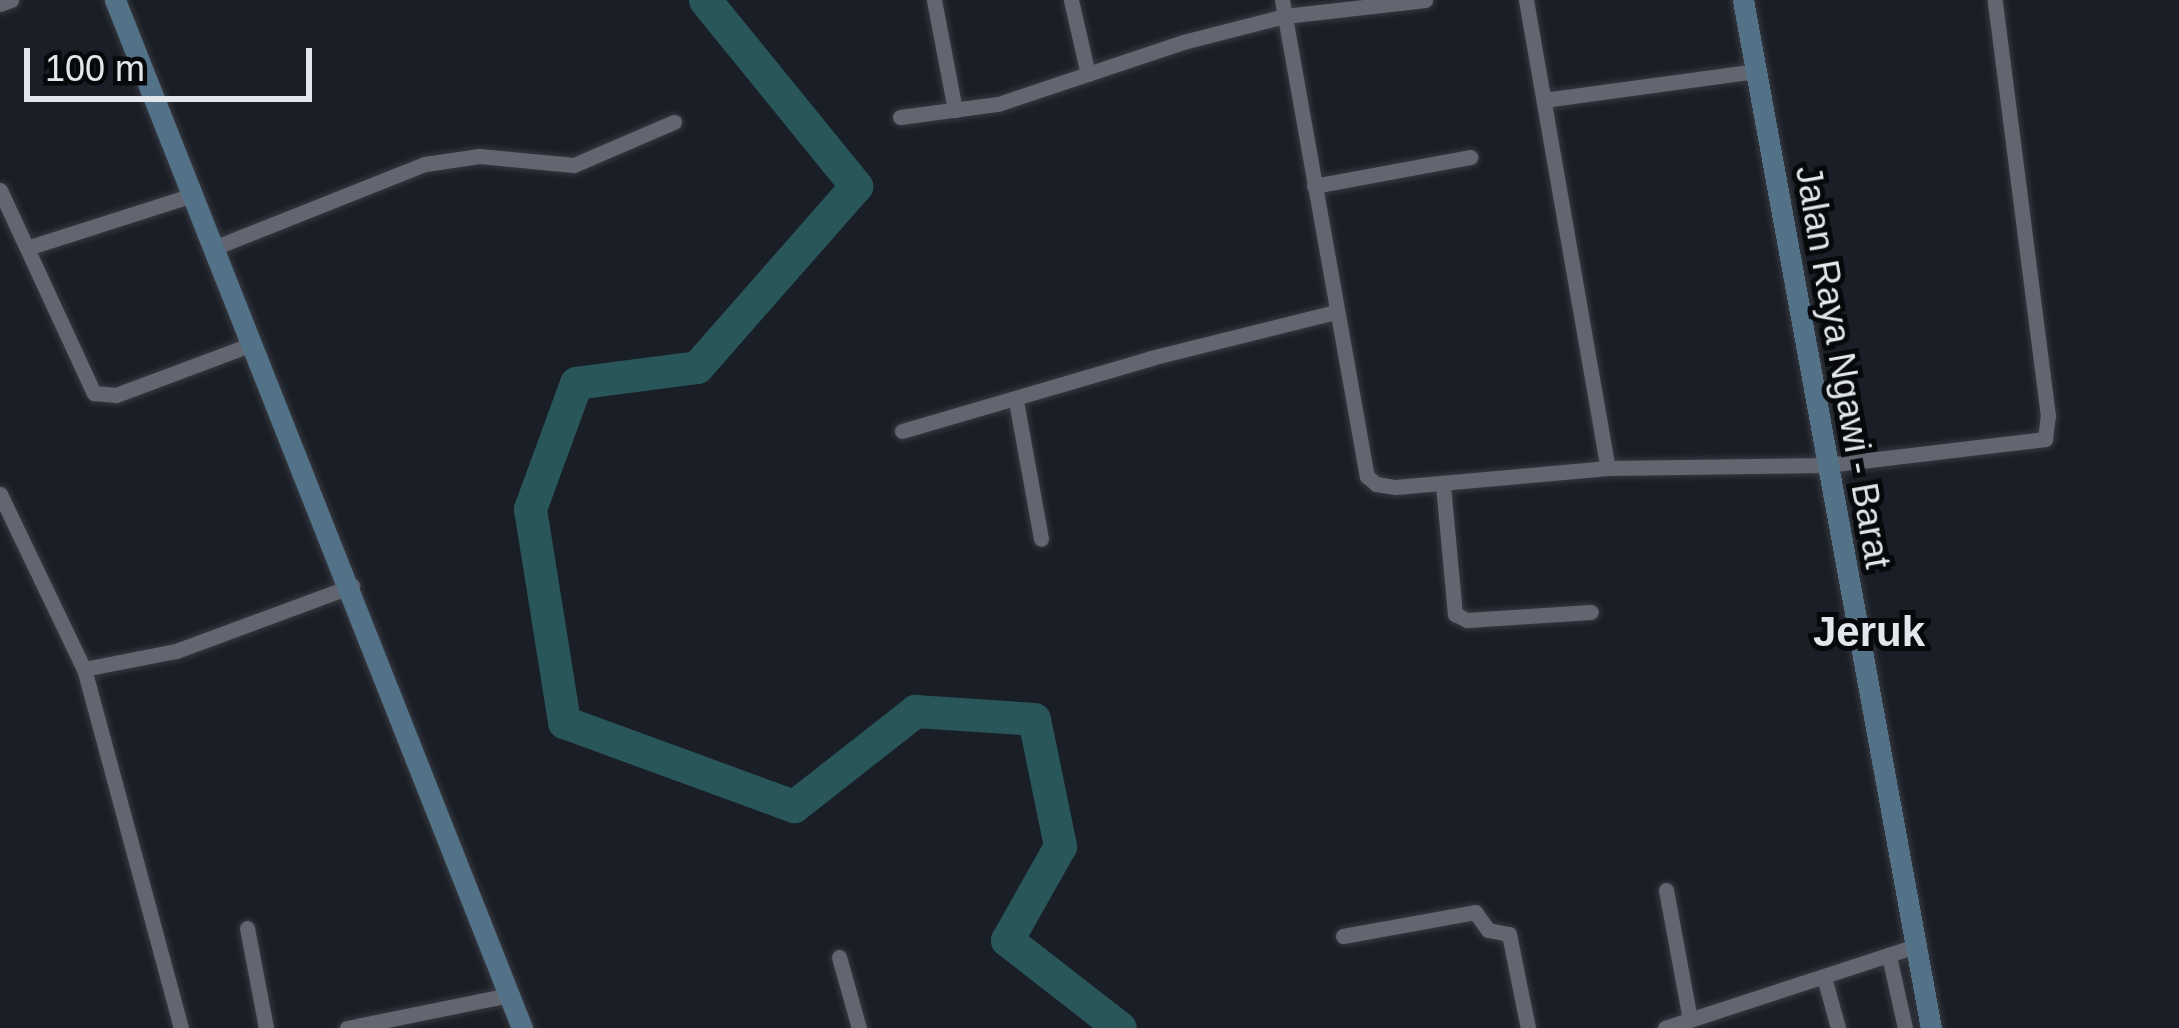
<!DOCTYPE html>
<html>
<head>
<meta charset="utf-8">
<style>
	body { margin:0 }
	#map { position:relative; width:2179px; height:1028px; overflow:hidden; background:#1a1e26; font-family:Helvetica,sans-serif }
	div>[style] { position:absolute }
	.river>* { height:33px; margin:-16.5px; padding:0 16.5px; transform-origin:16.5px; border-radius:16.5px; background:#285659 }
	.roads { filter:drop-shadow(0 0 3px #363940) drop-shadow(0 0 3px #363940) }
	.street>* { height:15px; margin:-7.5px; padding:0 7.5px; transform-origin:7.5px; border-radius:7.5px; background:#616670 }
	.secondary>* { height:21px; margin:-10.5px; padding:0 10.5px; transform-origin:10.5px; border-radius:10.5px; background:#547287 }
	span { translate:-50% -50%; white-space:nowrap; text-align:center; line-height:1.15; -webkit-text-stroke:10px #07080b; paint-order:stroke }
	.street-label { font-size:36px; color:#e3e6ec }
	.quarter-label { font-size:42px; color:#e3e6ec; font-weight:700 }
	.scale { position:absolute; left:24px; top:48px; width:288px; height:54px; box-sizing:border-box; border:6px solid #e3e6ec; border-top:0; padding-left:15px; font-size:36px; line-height:42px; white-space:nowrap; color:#e3e6ec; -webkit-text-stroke:9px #07080b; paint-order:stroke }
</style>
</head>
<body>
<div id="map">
	<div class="river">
		<i style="left:705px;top:0;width:240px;rotate:50.9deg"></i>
		<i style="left:856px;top:186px;width:241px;rotate:131.3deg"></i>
		<i style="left:697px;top:367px;width:122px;rotate:172.5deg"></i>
		<i style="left:576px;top:383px;width:134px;rotate:110.1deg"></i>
		<i style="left:530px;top:509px;width:216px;rotate:80.9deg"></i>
		<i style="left:564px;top:722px;width:245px;rotate:20.1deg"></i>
		<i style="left:794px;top:806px;width:154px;rotate:-38.1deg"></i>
		<i style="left:915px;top:711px;width:119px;rotate:3.8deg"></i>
		<i style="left:1034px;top:719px;width:130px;rotate:78.4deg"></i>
		<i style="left:1060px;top:846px;width:108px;rotate:119.4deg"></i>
		<i style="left:1007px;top:940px;width:143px;rotate:37.9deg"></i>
	</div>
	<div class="roads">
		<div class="street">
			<i style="left:934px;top:0;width:112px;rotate:79.2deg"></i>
			<i style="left:1071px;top:0;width:76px;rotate:77.1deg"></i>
			<i style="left:1282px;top:0;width:484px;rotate:79.9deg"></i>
			<i style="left:1367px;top:476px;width:12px;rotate:42deg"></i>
			<i style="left:1376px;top:484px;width:20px;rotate:9deg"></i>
			<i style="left:1396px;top:487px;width:213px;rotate:-5.1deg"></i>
			<i style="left:1608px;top:468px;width:219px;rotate:-0.8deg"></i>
			<i style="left:1827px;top:465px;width:220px;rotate:-6.8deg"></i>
			<i style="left:2045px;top:439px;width:23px;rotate:-83deg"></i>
			<i style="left:2048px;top:416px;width:419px;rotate:-97.3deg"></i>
			<i style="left:1526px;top:0;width:475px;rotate:80.1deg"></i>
			<i style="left:0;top:4px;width:12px;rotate:-20deg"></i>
			<i style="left:1544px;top:100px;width:213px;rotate:-7.8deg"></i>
			<i style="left:900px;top:117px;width:99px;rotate:-7.6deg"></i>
			<i style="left:998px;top:104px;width:195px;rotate:-18.5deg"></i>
			<i style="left:1183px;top:42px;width:105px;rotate:-14.3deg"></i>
			<i style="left:1285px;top:16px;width:141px;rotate:-6.5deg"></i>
			<i style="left:1314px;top:186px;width:159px;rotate:-10.5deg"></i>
			<i style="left:0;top:190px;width:224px;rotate:65.2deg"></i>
			<i style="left:94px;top:393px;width:22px;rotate:5deg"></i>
			<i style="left:116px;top:395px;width:143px;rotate:-20.5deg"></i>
			<i style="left:30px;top:247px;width:168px;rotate:-17.7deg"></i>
			<i style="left:211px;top:249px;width:230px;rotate:-21.7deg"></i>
			<i style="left:425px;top:164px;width:55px;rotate:-8.4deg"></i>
			<i style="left:479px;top:156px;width:95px;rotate:5.4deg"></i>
			<i style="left:574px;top:165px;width:109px;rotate:-23.3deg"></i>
			<i style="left:1016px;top:401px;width:140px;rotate:79.7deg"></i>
			<i style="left:902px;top:431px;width:259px;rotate:-16.3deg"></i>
			<i style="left:1151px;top:358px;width:191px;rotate:-14deg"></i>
			<i style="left:1443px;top:485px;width:130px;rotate:84.7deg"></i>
			<i style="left:1455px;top:614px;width:13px;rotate:27deg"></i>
			<i style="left:1467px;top:620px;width:124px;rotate:-3.7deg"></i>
			<i style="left:0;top:494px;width:194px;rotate:64.4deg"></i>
			<i style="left:1666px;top:890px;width:132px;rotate:79.5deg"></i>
			<i style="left:247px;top:928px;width:102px;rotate:79.2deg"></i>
			<i style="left:1343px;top:936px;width:134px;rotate:-10.3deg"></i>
			<i style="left:1475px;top:912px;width:22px;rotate:54deg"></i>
			<i style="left:1488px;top:930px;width:21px;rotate:11deg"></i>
			<i style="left:1509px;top:934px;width:96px;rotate:78.6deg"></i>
			<i style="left:1889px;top:956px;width:74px;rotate:77.5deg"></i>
			<i style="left:839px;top:957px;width:74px;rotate:74.3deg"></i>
			<i style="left:1824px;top:977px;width:53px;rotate:74.6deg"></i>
			<i style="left:181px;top:1028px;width:372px;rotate:-105.1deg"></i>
			<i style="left:84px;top:669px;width:94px;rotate:-11.1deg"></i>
			<i style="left:176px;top:651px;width:188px;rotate:-20.3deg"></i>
			<i style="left:347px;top:1028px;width:165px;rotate:-11.5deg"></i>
			<i style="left:1665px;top:1028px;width:264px;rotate:-18.1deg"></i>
		</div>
		<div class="secondary">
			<i style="left:115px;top:0;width:1106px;rotate:68.4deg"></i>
			<i style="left:1743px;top:0;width:1045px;rotate:79.64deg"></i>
		</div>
	</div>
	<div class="street-label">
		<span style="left:1843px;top:367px;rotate:80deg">Jalan Raya Ngawi - Barat</span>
	</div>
	<div class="quarter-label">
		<span style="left:1869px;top:632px">Jeruk</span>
	</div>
	<div class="scale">100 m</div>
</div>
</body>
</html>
